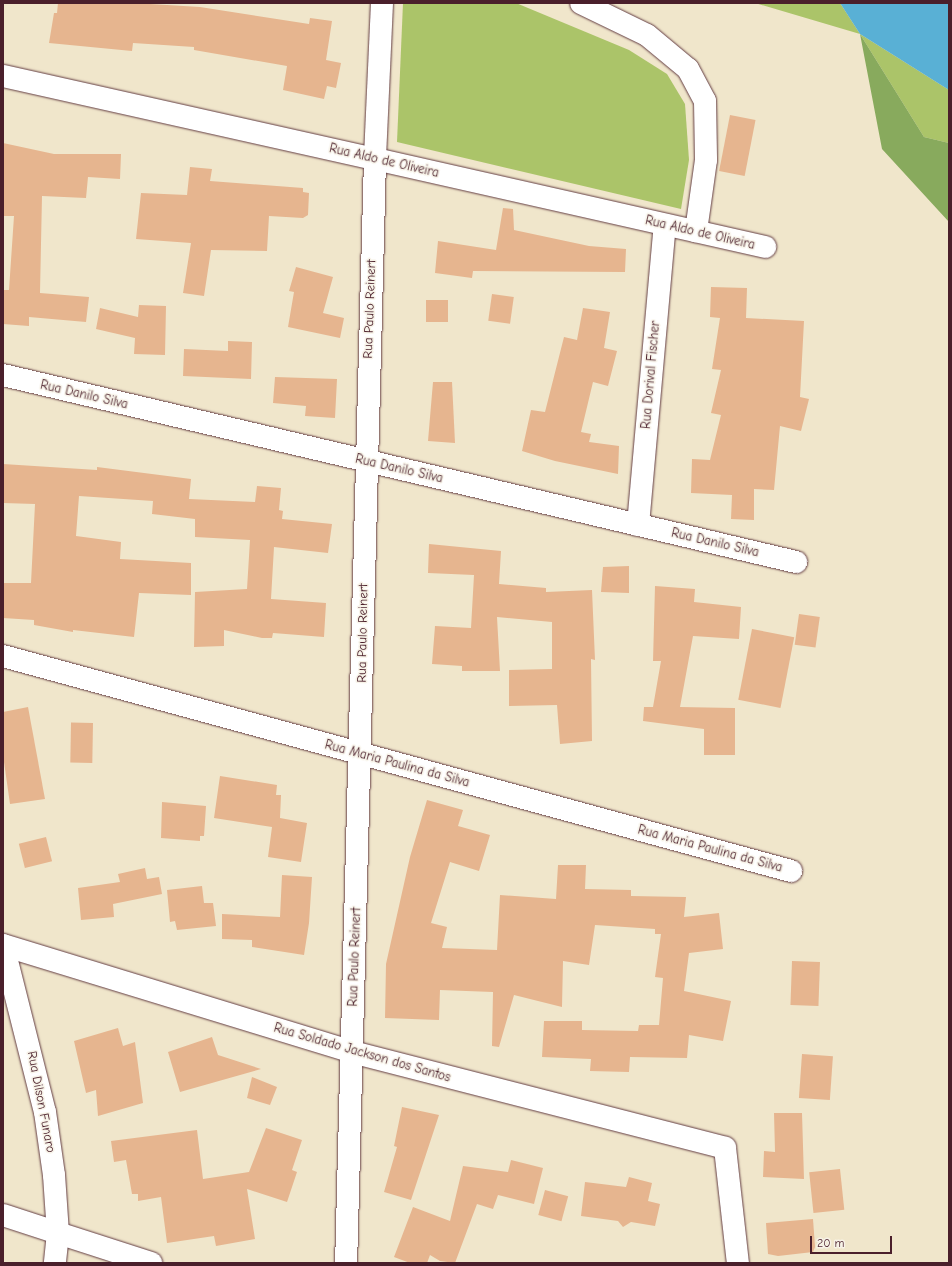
<!DOCTYPE html>
<html>
<head>
<meta charset="utf-8">
<style>
	body { margin:0 }
	#map { position:relative; width:952px; height:1266px; overflow:hidden; background:#f0e6cb; font-family:"Comic Neue",sans-serif }
	div>[style] { position:absolute }
	.green>* { inset:0; background:#abc469 }
	.forest>* { inset:0; background:#88aa5d }
	.water>* { inset:0; background:#59b0d5 }
	.building>* { inset:0; background:#e6b58f; transform-origin:0 0 }
	.roads { filter:drop-shadow(0 0 1px #633d43) drop-shadow(0 0 1px #633d43) }
	.street>* { height:22px; margin:-11px; padding:0 11px; transform-origin:11px; border-radius:11px; background:#fff }
	.secondary>* { height:22px; margin:-11px; padding:0 11px; transform-origin:11px; border-radius:11px; background:#fff }
	span { translate:-50% -50%; white-space:nowrap; text-align:center; line-height:1.15; -webkit-text-stroke:3px #f7f3e8; paint-order:stroke }
	.street-label { font-size:13px; color:#4a1f2b }
	.frame { position:absolute; inset:0; border:4px solid #4a1f2b; pointer-events:none }
	.scale { position:absolute; left:810px; top:1236px; width:82px; height:18px; box-sizing:border-box; border:2px solid #4a1f2b; border-top:0; padding-left:5px; font-size:12px; line-height:14px; white-space:nowrap; color:#4a1f2b; -webkit-text-stroke:3px #f7f3e8; paint-order:stroke }
</style>
</head>
<body>
<div id="map">
	<div class="green">
		<i style="clip-path:polygon(403px 3px,516px 3px,629px 50px,667px 74px,685px 104px,689px 160px,681px 209px,397px 142px)"></i>
		<i style="clip-path:polygon(755px 3px,840px 3px,860px 34px,949px 90px,949px 143px,924px 137px,860px 34px)"></i>
	</div>
	<div class="forest">
		<i style="clip-path:polygon(860px 34px,924px 137px,949px 143px,949px 222px,882px 149px)"></i>
	</div>
	<div class="water">
		<i style="clip-path:polygon(840px 3px,949px 3px,949px 90px,860px 34px)"></i>
	</div>
	<div class="building">
		<i style="clip-path:polygon(58px 3px,134px 3px,200px 7px,309px 24px,310px 18px,332px 21px,326px 60px,341px 63px,336px 88px,327px 86px,324px 99px,283px 90px,287px 66px,194px 50px,194px 47px,133px 43px,132px 51px,49px 43px,54px 13px,57px 13px)"></i>
		<i style="left:730px;top:115px;width:26px;height:57px;rotate:11deg"></i>
		<i style="clip-path:polygon(3px 143px,54px 154px,121px 154px,120px 179px,88px 177px,86px 198px,42px 196px,40px 293px,89px 297px,86px 322px,29px 317px,29px 326px,3px 324px,3px 290px,9px 290px,14px 216px,3px 216px)"></i>
		<i style="clip-path:polygon(190px 167px,212px 169px,210px 181px,303px 188px,303px 192px,309px 193px,308px 215px,303px 218px,269px 216px,267px 251px,211px 250px,204px 296px,183px 293px,191px 243px,136px 239px,141px 193px,187px 195px)"></i>
		<i style="clip-path:polygon(503px 208px,513px 209px,514px 230px,589px 246px,626px 249px,625px 272px,473px 271px,472px 278px,435px 273px,438px 241px,496px 250px)"></i>
		<i style="clip-path:polygon(296px 267px,333px 277px,323px 313px,344px 318px,340px 338px,288px 327px,294px 292px,289px 291px)"></i>
		<i style="clip-path:polygon(711px 287px,747px 288px,746px 318px,804px 321px,800px 397px,809px 399px,801px 431px,780px 426px,774px 490px,754px 489px,754px 520px,731px 519px,732px 495px,691px 493px,692px 459px,710px 460px,721px 415px,711px 413px,721px 370px,712px 369px,720px 318px,710px 317px)"></i>
		<i style="left:492px;top:294px;width:22px;height:27px;rotate:8deg"></i>
		<i style="left:426px;top:300px;width:22px;height:22px"></i>
		<i style="clip-path:polygon(139px 305px,166px 306px,165px 355px,134px 354px,135px 338px,96px 329px,100px 308px,138px 317px)"></i>
		<i style="clip-path:polygon(583px 308px,610px 312px,604px 348px,617px 351px,608px 386px,593px 382px,581px 432px,591px 434px,589px 442px,619px 446px,618px 474px,555px 461px,522px 451px,531px 410px,545px 412px,564px 337px,577px 340px)"></i>
		<i style="clip-path:polygon(228px 341px,252px 342px,251px 379px,183px 376px,184px 349px,228px 351px)"></i>
		<i style="clip-path:polygon(275px 377px,337px 379px,335px 418px,305px 416px,306px 406px,273px 403px)"></i>
		<i style="clip-path:polygon(433px 382px,452px 382px,455px 443px,428px 441px)"></i>
		<i style="clip-path:polygon(3px 464px,97px 470px,97px 467px,191px 479px,189px 499px,255px 502px,257px 486px,281px 488px,279px 510px,283px 511px,282px 519px,332px 524px,328px 553px,274px 547px,271px 599px,326px 603px,324px 637px,273px 633px,272px 638px,262px 638px,224px 630px,224px 646px,194px 647px,195px 592px,247px 589px,250px 540px,195px 537px,195px 519px,152px 514px,153px 501px,79px 496px,76px 536px,121px 542px,120px 559px,191px 563px,191px 595px,139px 593px,134px 637px,73px 630px,73px 632px,34px 625px,34px 620px,3px 618px,3px 583px,31px 583px,35px 504px,3px 503px)"></i>
		<i style="clip-path:polygon(429px 544px,501px 551px,499px 584px,546px 588px,546px 592px,592px 590px,595px 660px,591px 659px,592px 741px,560px 744px,557px 705px,509px 706px,509px 670px,552px 669px,552px 622px,497px 617px,500px 671px,462px 671px,462px 666px,432px 664px,435px 626px,471px 628px,474px 575px,428px 573px)"></i>
		<i style="clip-path:polygon(629px 566px,629px 593px,601px 592px,603px 567px)"></i>
		<i style="clip-path:polygon(655px 586px,695px 589px,694px 602px,741px 607px,739px 639px,693px 636px,680px 707px,735px 708px,735px 755px,704px 755px,704px 729px,643px 721px,644px 707px,653px 707px,661px 661px,653px 661px)"></i>
		<i style="left:799px;top:614px;width:21px;height:31px;rotate:8deg"></i>
		<i style="left:752px;top:629px;width:43px;height:72px;rotate:11deg"></i>
		<i style="clip-path:polygon(28px 707px,45px 799px,10px 804px,3px 755px,3px 712px)"></i>
		<i style="left:93px;top:723px;width:40px;height:22px;rotate:91deg"></i>
		<i style="clip-path:polygon(220px 776px,277px 785px,276px 795px,281px 795px,280px 818px,307px 823px,301px 862px,268px 857px,272px 827px,214px 818px)"></i>
		<i style="clip-path:polygon(427px 800px,463px 810px,458px 826px,490px 835px,479px 871px,450px 862px,431px 923px,447px 927px,442px 948px,497px 950px,500px 895px,556px 899px,558px 865px,586px 865px,585px 889px,631px 890px,631px 896px,686px 897px,684px 917px,719px 913px,723px 949px,689px 953px,684px 991px,731px 1001px,723px 1041px,689px 1035px,687px 1058px,630px 1057px,629px 1072px,590px 1071px,591px 1059px,542px 1057px,544px 1021px,582px 1021px,582px 1030px,638px 1031px,639px 1025px,659px 1025px,663px 978px,655px 977px,661px 934px,655px 934px,655px 929px,595px 925px,589px 965px,563px 961px,562px 1007px,514px 995px,499px 1047px,492px 1046px,493px 992px,440px 990px,439px 1020px,385px 1018px,386px 964px,410px 857px)"></i>
		<i style="clip-path:polygon(162px 802px,206px 806px,204px 836px,200px 836px,200px 841px,161px 838px)"></i>
		<i style="left:46px;top:837px;width:25px;height:28px;rotate:76deg"></i>
		<i style="clip-path:polygon(145px 868px,147px 879px,159px 877px,162px 894px,113px 904px,114px 917px,81px 920px,78px 888px,120px 882px,118px 874px)"></i>
		<i style="clip-path:polygon(282px 875px,312px 877px,309px 923px,304px 955px,252px 947px,252px 940px,222px 939px,222px 914px,280px 917px)"></i>
		<i style="clip-path:polygon(202px 886px,204px 903px,213px 903px,216px 926px,177px 930px,175px 921px,170px 922px,167px 890px)"></i>
		<i style="left:792px;top:961px;width:28px;height:44px;rotate:2deg"></i>
		<i style="clip-path:polygon(118px 1028px,123px 1046px,135px 1042px,143px 1103px,98px 1116px,96px 1090px,86px 1093px,74px 1041px)"></i>
		<i style="clip-path:polygon(212px 1037px,218px 1055px,261px 1069px,180px 1092px,168px 1052px)"></i>
		<i style="left:802px;top:1054px;width:31px;height:44px;rotate:4deg"></i>
		<i style="clip-path:polygon(252px 1077px,277px 1087px,270px 1105px,247px 1098px)"></i>
		<i style="clip-path:polygon(402px 1107px,439px 1115px,411px 1200px,384px 1192px,397px 1147px,394px 1146px)"></i>
		<i style="clip-path:polygon(774px 1113px,802px 1113px,804px 1179px,763px 1177px,764px 1151px,775px 1152px)"></i>
		<i style="clip-path:polygon(266px 1128px,302px 1140px,292px 1170px,297px 1172px,287px 1202px,247px 1189px,255px 1239px,216px 1246px,214px 1236px,167px 1243px,161px 1197px,138px 1201px,138px 1194px,132px 1194px,126px 1160px,114px 1162px,111px 1141px,197px 1130px,203px 1179px,249px 1172px)"></i>
		<i style="clip-path:polygon(511px 1160px,543px 1168px,534px 1204px,498px 1195px,493px 1209px,477px 1204px,455px 1263px,440px 1261px,430px 1255px,427px 1263px,410px 1263px,394px 1257px,413px 1207px,450px 1221px,463px 1166px,508px 1172px)"></i>
		<i style="left:840px;top:1169px;width:41px;height:31px;rotate:84deg"></i>
		<i style="clip-path:polygon(629px 1177px,652px 1183px,648px 1201px,660px 1204px,655px 1226px,631px 1222px,623px 1227px,618px 1221px,581px 1216px,585px 1182px,626px 1187px)"></i>
		<i style="left:545px;top:1190px;width:24px;height:26px;rotate:15deg"></i>
		<i style="clip-path:polygon(813px 1219px,815px 1247px,813px 1252px,778px 1256px,768px 1254px,766px 1223px)"></i>
	</div>
	<div class="roads">
		<div class="street">
			<i style="left:382px;top:3px;width:156px;rotate:92.6deg"></i>
			<i style="left:375px;top:159px;width:400px;rotate:12.7deg"></i>
			<i style="left:581px;top:3px;width:73px;rotate:25.9deg"></i>
			<i style="left:647px;top:35px;width:53px;rotate:39.7deg"></i>
			<i style="left:688px;top:69px;width:36px;rotate:62deg"></i>
			<i style="left:705px;top:101px;width:59px;rotate:89deg"></i>
			<i style="left:706px;top:160px;width:72px;rotate:98deg"></i>
			<i style="left:3px;top:375px;width:815px;rotate:13.27deg"></i>
			<i style="left:638px;top:525px;width:301px;rotate:-84.9deg"></i>
			<i style="left:3px;top:656px;width:817px;rotate:15.26deg"></i>
			<i style="left:3px;top:945px;width:365px;rotate:17deg"></i>
			<i style="left:352px;top:1052px;width:385px;rotate:14.4deg"></i>
			<i style="left:725px;top:1148px;width:116px;rotate:83.6deg"></i>
			<i style="left:3px;top:1215px;width:58px;rotate:18.1deg"></i>
			<i style="left:58px;top:1233px;width:30px;rotate:96deg"></i>
		</div>
		<div class="secondary">
			<i style="left:3px;top:76px;width:381px;rotate:12.6deg"></i>
			<i style="left:375px;top:159px;width:1104px;rotate:91.5deg"></i>
			<i style="left:3px;top:945px;width:172px;rotate:75.9deg"></i>
			<i style="left:45px;top:1112px;width:64px;rotate:81.9deg"></i>
			<i style="left:54px;top:1175px;width:58px;rotate:86.1deg"></i>
			<i style="left:58px;top:1233px;width:98px;rotate:17.9deg"></i>
		</div>
	</div>
	<div class="street-label">
		<span style="left:384px;top:161px;rotate:13deg">Rua Aldo de Oliveira</span>
		<span style="left:700px;top:233px;rotate:13deg">Rua Aldo de Oliveira</span>
		<span style="left:370px;top:309px;rotate:-88deg">Rua Paulo Reinert</span>
		<span style="left:651px;top:375px;rotate:-85deg">Rua Dorival Fischer</span>
		<span style="left:84px;top:395px;rotate:13deg">Rua Danilo Silva</span>
		<span style="left:399px;top:469px;rotate:13deg">Rua Danilo Silva</span>
		<span style="left:715px;top:543px;rotate:13deg">Rua Danilo Silva</span>
		<span style="left:363px;top:633px;rotate:-89deg">Rua Paulo Reinert</span>
		<span style="left:397px;top:764px;rotate:15deg">Rua Maria Paulina da Silva</span>
		<span style="left:710px;top:849px;rotate:15deg">Rua Maria Paulina da Silva</span>
		<span style="left:355px;top:957px;rotate:-88deg">Rua Paulo Reinert</span>
		<span style="left:362px;top:1053px;rotate:16deg">Rua Soldado Jackson dos Santos</span>
		<span style="left:41px;top:1102px;rotate:79deg">Rua Dilson Funaro</span>
	</div>
	<div class="frame"></div>
	<div class="scale">20 m</div>
</div>
</body>
</html>
